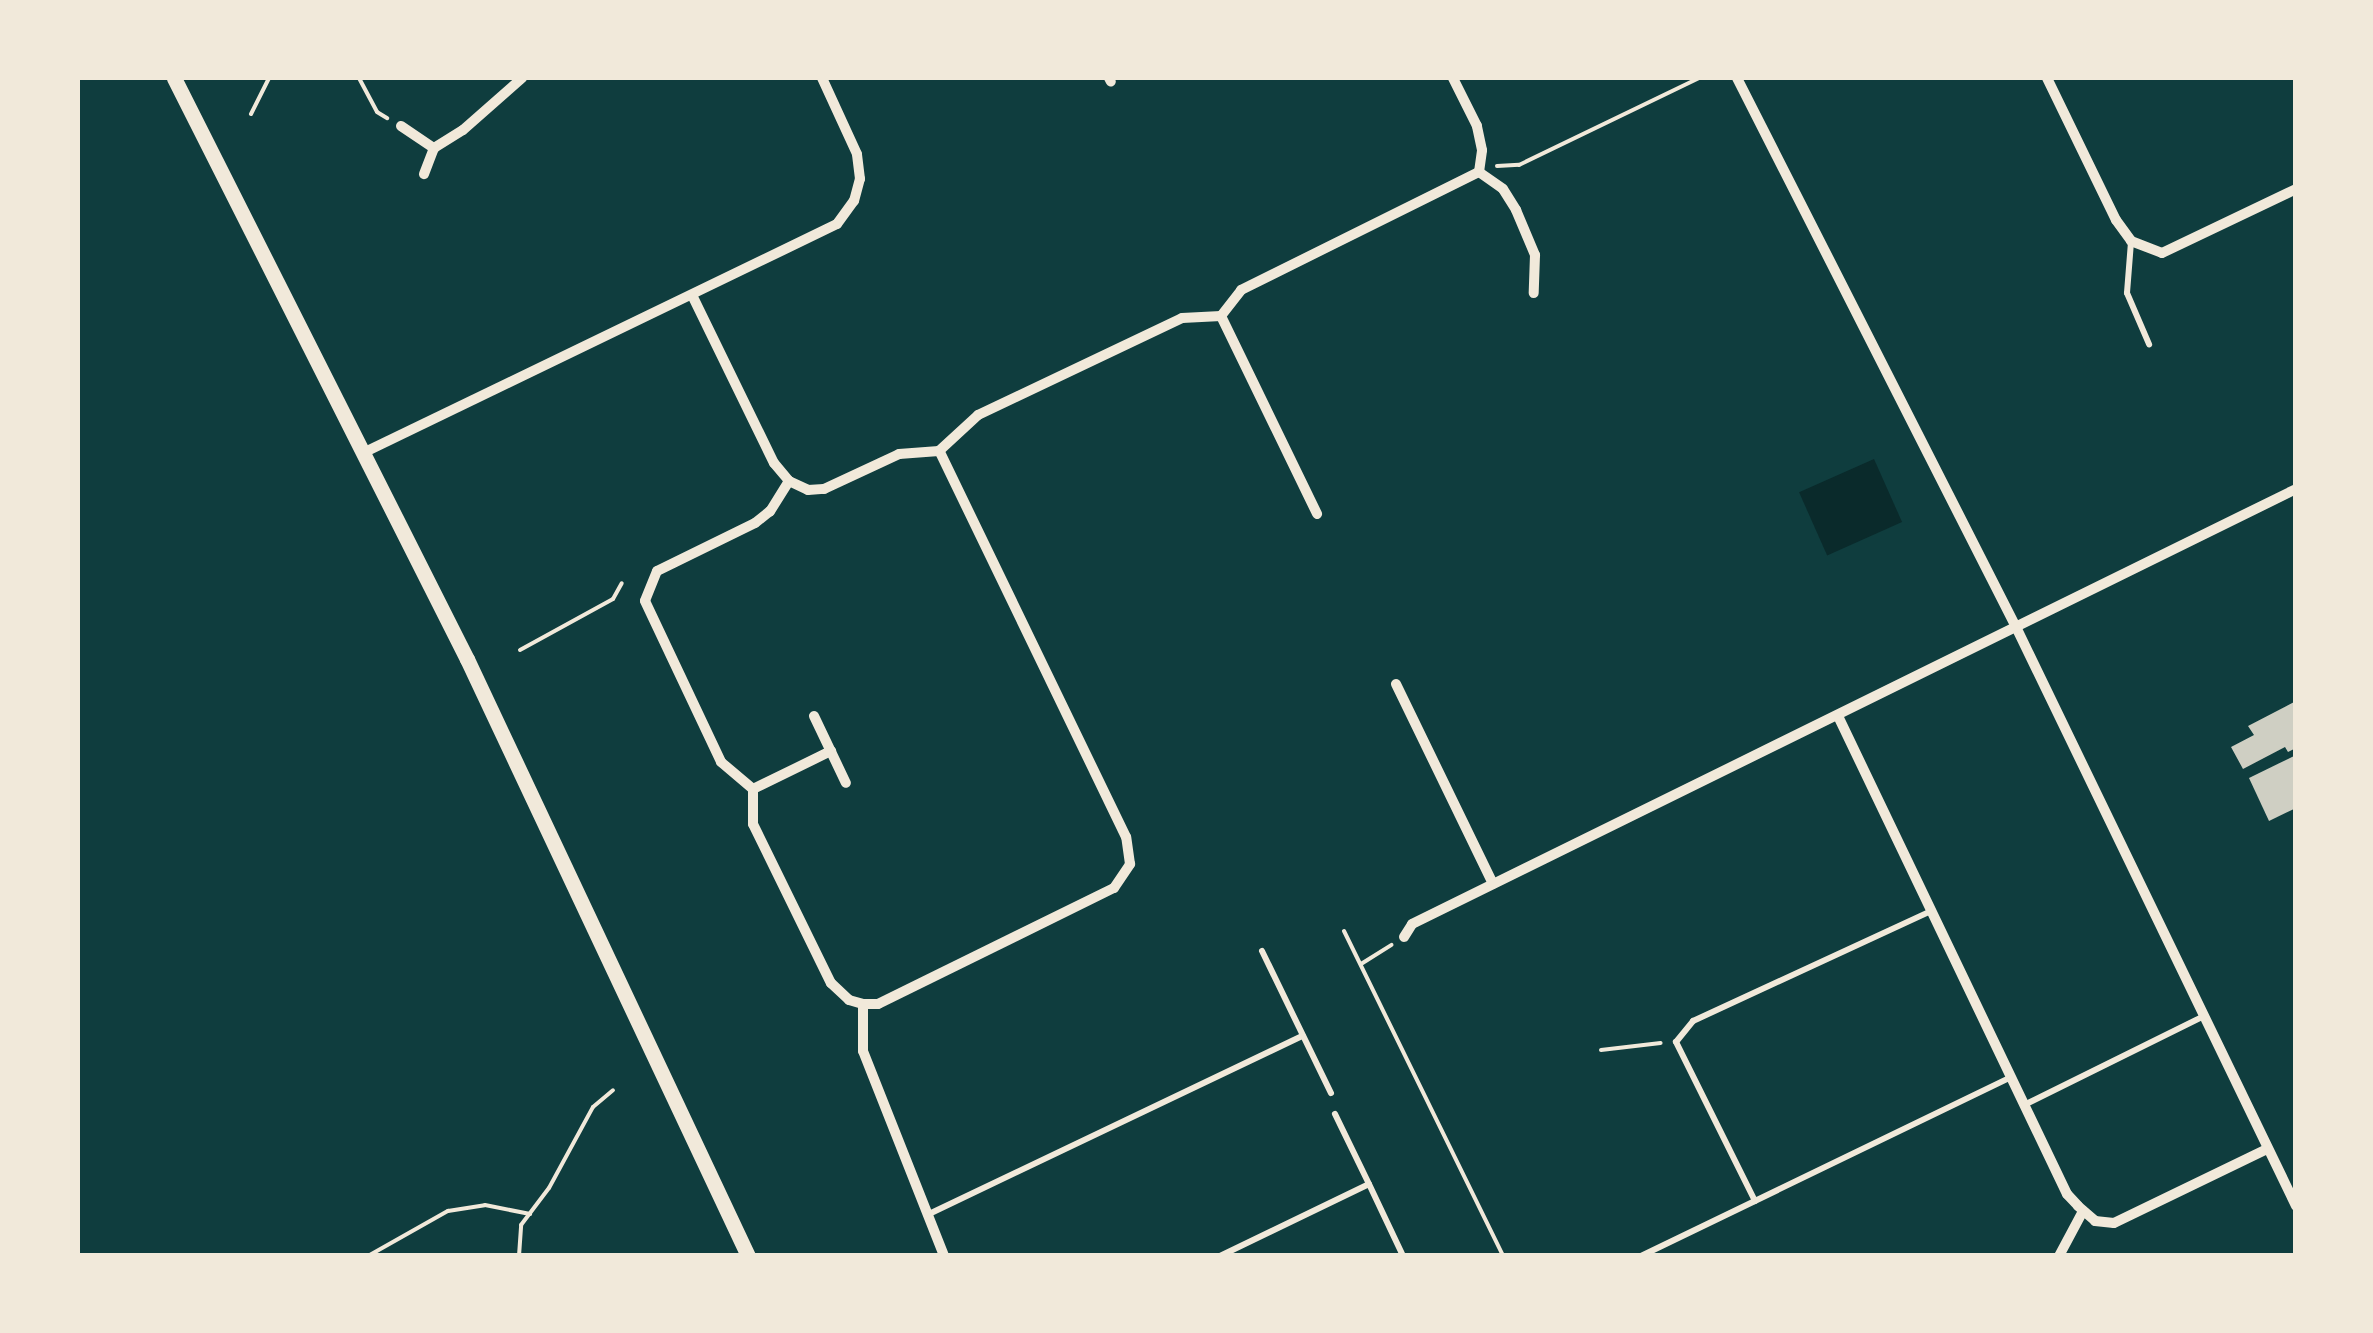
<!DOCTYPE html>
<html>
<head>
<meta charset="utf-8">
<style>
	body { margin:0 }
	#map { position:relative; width:2373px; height:1333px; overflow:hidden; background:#0f3d3e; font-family:Poppins,sans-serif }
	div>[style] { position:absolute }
	.water>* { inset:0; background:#0a2a2b; transform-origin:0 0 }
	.building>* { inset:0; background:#cfcfc3 }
	.path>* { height:4px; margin:-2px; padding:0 2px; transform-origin:2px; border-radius:2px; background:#f1e9da }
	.service>* { height:6px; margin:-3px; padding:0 3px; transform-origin:3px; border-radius:3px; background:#f1e9da }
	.minor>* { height:10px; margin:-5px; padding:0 5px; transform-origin:5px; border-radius:5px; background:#f1e9da }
	.tertiary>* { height:15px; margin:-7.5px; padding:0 7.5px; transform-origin:7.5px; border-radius:7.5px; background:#f1e9da }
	span { translate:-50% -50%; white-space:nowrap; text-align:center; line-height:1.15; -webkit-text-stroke:8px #f1e9da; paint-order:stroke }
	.frame { position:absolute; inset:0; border:80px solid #f1e9da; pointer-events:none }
</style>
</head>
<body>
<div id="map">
	<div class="water">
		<i style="left:1874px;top:459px;width:69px;height:82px;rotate:66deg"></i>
	</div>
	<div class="building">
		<i style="clip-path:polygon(2296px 701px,2296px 748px,2288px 752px,2285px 747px,2243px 769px,2231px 747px,2254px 735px,2248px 726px)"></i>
		<i style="clip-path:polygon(2296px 755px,2296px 808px,2269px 821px,2249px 778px)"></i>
	</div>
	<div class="path">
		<i style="left:359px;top:78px;width:38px;rotate:62deg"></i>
		<i style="left:377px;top:112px;width:12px;rotate:31deg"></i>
		<i style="left:251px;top:114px;width:40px;rotate:-63.4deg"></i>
		<i style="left:1497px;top:166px;width:22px;rotate:-3deg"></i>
		<i style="left:1519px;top:165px;width:200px;rotate:-25.8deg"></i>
		<i style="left:520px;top:650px;width:106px;rotate:-28.7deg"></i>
		<i style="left:613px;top:599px;width:18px;rotate:-61deg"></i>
		<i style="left:1344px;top:931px;width:362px;rotate:63.9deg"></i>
		<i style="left:1361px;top:964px;width:36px;rotate:-32deg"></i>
		<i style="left:1601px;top:1050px;width:60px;rotate:-6.7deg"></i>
		<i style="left:368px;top:1256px;width:92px;rotate:-29.4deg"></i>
		<i style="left:448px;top:1211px;width:37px;rotate:-9deg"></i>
		<i style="left:485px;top:1205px;width:46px;rotate:11.3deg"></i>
		<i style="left:519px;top:1256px;width:31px;rotate:-86deg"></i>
		<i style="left:521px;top:1225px;width:46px;rotate:-52.9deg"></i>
		<i style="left:549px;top:1188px;width:92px;rotate:-61.5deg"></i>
		<i style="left:593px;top:1107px;width:26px;rotate:-40deg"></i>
	</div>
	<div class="service">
		<i style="left:2131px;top:242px;width:51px;rotate:94.5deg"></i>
		<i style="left:2127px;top:293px;width:56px;rotate:66.7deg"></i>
		<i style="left:1262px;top:951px;width:158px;rotate:64.1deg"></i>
		<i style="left:2024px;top:1105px;width:199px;rotate:-26.3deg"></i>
		<i style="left:1369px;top:1184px;width:80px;rotate:64.7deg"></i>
		<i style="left:1755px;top:1201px;width:178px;rotate:-116.4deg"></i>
		<i style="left:1676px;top:1042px;width:27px;rotate:-51deg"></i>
		<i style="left:1693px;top:1021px;width:262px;rotate:-24.8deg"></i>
		<i style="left:929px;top:1214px;width:414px;rotate:-25.5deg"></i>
		<i style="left:1220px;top:1256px;width:165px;rotate:-25.8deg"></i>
		<i style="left:1369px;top:1184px;width:78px;rotate:-115.9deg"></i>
		<i style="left:1641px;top:1256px;width:411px;rotate:-25.8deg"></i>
	</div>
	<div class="minor">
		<i style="left:1109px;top:78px;width:4px;rotate:63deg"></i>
		<i style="left:1737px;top:78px;width:618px;rotate:63.06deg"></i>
		<i style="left:2017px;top:629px;width:641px;rotate:64.19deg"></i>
		<i style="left:2047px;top:78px;width:158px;rotate:64.1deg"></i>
		<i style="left:2116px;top:220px;width:26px;rotate:54deg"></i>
		<i style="left:2131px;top:241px;width:33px;rotate:21deg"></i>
		<i style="left:2162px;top:253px;width:148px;rotate:-25.5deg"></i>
		<i style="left:401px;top:126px;width:40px;rotate:34deg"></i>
		<i style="left:434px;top:148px;width:28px;rotate:111deg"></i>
		<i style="left:434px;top:148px;width:34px;rotate:-32deg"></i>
		<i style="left:463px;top:130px;width:79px;rotate:-41.4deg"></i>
		<i style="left:1479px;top:172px;width:29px;rotate:35deg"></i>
		<i style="left:1503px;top:189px;width:25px;rotate:58deg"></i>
		<i style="left:1516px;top:210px;width:49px;rotate:67.1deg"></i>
		<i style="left:1535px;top:255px;width:38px;rotate:92deg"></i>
		<i style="left:692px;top:295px;width:187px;rotate:64deg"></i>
		<i style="left:774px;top:463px;width:23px;rotate:50deg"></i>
		<i style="left:789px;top:481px;width:21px;rotate:25deg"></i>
		<i style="left:808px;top:490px;width:16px;rotate:-4deg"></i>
		<i style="left:824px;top:489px;width:83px;rotate:-25deg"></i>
		<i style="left:899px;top:454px;width:40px;rotate:-4.3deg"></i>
		<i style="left:939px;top:451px;width:53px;rotate:-42.7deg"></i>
		<i style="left:978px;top:415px;width:226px;rotate:-25.4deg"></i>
		<i style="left:1182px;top:318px;width:39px;rotate:-3deg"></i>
		<i style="left:1221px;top:316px;width:33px;rotate:-52deg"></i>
		<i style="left:1241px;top:290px;width:266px;rotate:-26.4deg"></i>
		<i style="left:1479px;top:172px;width:22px;rotate:-82deg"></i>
		<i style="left:1482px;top:150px;width:25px;rotate:-102deg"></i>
		<i style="left:1477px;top:126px;width:54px;rotate:-116.6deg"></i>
		<i style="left:1221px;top:316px;width:220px;rotate:64.1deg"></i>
		<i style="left:365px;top:452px;width:524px;rotate:-25.78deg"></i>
		<i style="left:837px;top:224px;width:29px;rotate:-54deg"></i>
		<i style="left:854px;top:201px;width:23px;rotate:-75deg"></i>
		<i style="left:860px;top:179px;width:25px;rotate:-97deg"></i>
		<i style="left:857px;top:154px;width:84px;rotate:-114.7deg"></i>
		<i style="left:789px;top:481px;width:36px;rotate:122deg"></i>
		<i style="left:770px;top:511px;width:19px;rotate:141deg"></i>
		<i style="left:755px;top:523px;width:109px;rotate:153.9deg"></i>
		<i style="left:657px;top:571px;width:32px;rotate:112deg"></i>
		<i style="left:645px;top:601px;width:178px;rotate:64.7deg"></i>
		<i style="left:721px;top:762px;width:42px;rotate:40.2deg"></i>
		<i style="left:753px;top:789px;width:35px;rotate:90deg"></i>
		<i style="left:753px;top:824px;width:177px;rotate:63.9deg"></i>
		<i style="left:831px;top:983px;width:25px;rotate:43deg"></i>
		<i style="left:849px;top:1000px;width:15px;rotate:16deg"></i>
		<i style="left:863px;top:1004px;width:47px;rotate:90deg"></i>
		<i style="left:863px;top:1051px;width:220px;rotate:68.4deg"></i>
		<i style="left:1396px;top:684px;width:222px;rotate:64.1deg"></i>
		<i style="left:814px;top:716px;width:74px;rotate:64.5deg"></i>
		<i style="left:1838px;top:716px;width:530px;rotate:64.4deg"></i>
		<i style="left:2067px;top:1194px;width:16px;rotate:47deg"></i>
		<i style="left:2078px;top:1206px;width:23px;rotate:41deg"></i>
		<i style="left:2095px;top:1221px;width:19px;rotate:6deg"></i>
		<i style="left:2114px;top:1223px;width:170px;rotate:-25.8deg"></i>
		<i style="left:753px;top:789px;width:87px;rotate:-26deg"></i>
		<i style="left:1404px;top:937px;width:15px;rotate:-58deg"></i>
		<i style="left:1412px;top:924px;width:985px;rotate:-26.2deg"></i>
		<i style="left:863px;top:1004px;width:15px"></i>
		<i style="left:878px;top:1004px;width:263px;rotate:-26.2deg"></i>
		<i style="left:1114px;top:888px;width:29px;rotate:-56deg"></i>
		<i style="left:1130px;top:864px;width:27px;rotate:-98deg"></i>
		<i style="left:1126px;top:837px;width:429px;rotate:-115.8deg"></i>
		<i style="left:2059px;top:1256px;width:51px;rotate:-61.9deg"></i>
	</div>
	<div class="tertiary">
		<i style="left:174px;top:78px;width:651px;rotate:63.24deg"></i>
		<i style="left:467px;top:659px;width:660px;rotate:64.79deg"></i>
	</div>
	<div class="frame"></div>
</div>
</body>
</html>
